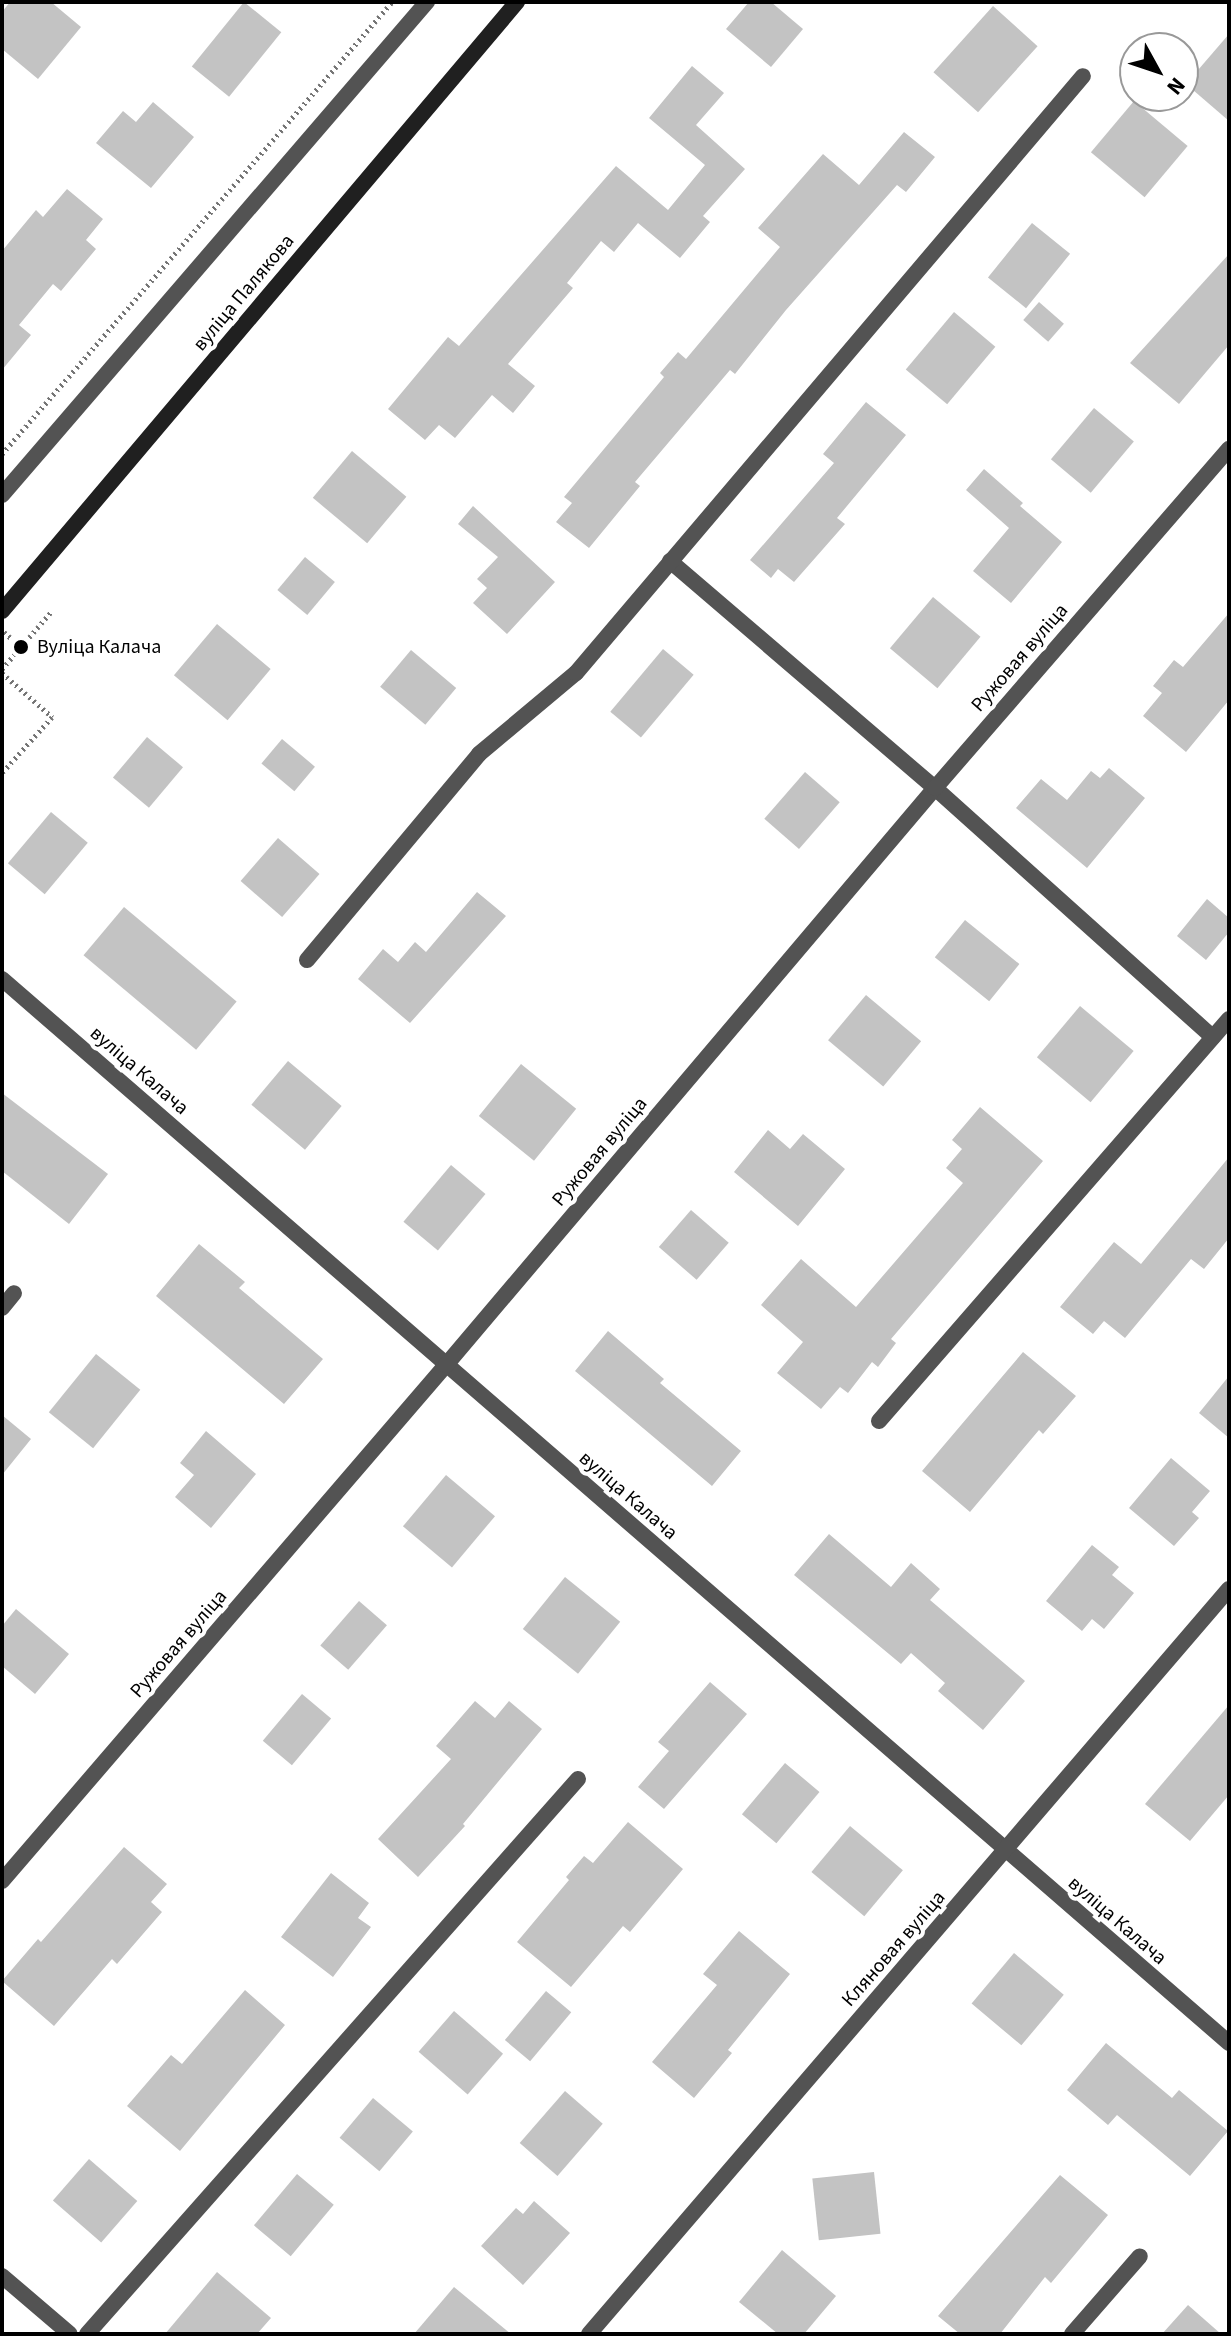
<!DOCTYPE html>
<html>
<head>
<meta charset="utf-8">
<style>
	body { margin:0 }
	#map { position:relative; width:1231px; height:2336px; overflow:hidden; background:#fff; font-family:"Source Sans 3",sans-serif }
	div>[style] { position:absolute }
	.building>* { inset:0; background:#c3c3c3; transform-origin:0 0 }
	.path>* { height:5px; margin-top:-2.5px; transform-origin:0; background:repeating-linear-gradient(90deg,#757575 0 2px,transparent 0 6px) }
	.lane>* { height:16px; margin:-8px; padding:0 8px; transform-origin:8px; border-radius:8px; background:#535353 }
	.street>* { height:16px; margin:-8px; padding:0 8px; transform-origin:8px; border-radius:8px; background:#535353 }
	.secondary>* { height:16px; margin:-8px; padding:0 8px; transform-origin:8px; border-radius:8px; background:#202020 }
	.dots>* { width:22px; height:22px; translate:-50% -50%; box-sizing:border-box; border:4px solid #fff; border-radius:50% }
	span { translate:-50% -50%; white-space:nowrap; text-align:center; line-height:1.15; -webkit-text-stroke:8px #fff; paint-order:stroke }
	.street-label { font-size:20px; color:#000 }
	.poi-label { font-size:20px; color:#000 }
	.left { translate:0 -50%; text-align:left }
	.frame { position:absolute; inset:0; border:4px solid #000; pointer-events:none }
	.north { position:absolute; left:1119px; top:32px; width:80px; height:80px; box-sizing:border-box; background:#fff; border:2px solid #999; border-radius:50%; rotate:130deg; font-size:22px; font-weight:700; line-height:32px; text-align:center; color:#000 }
	.north::after { content:''; display:block; margin:auto; width:28px; height:36px; background:#000; clip-path:polygon(50% 0,100% 100%,50% 72%,0 100%) }
</style>
</head>
<body>
<div id="map">
	<div class="building">
		<i style="clip-path:polygon(10px 2px,51px 2px,81px 27px,38px 79px,2px 49px,2px 12px)"></i>
		<i style="left:244px;top:2px;width:48px;height:83px;rotate:39deg"></i>
		<i style="clip-path:polygon(749px 2px,771px 2px,803px 29px,771px 67px,726px 29px)"></i>
		<i style="left:993px;top:6px;width:60px;height:89px;rotate:42deg"></i>
		<i style="clip-path:polygon(1229px 34px,1229px 121px,1186px 84px)"></i>
		<i style="clip-path:polygon(692px 66px,724px 93px,696px 125px,745px 169px,703px 216px,710px 222px,680px 258px,638px 223px,614px 252px,601px 241px,567px 283px,573px 288px,508px 364px,535px 386px,513px 413px,492px 395px,455px 438px,439px 425px,425px 440px,388px 409px,448px 337px,459px 346px,616px 166px,668px 210px,705px 165px,649px 118px)"></i>
		<i style="left:1134px;top:101px;width:70px;height:67px;rotate:40deg"></i>
		<i style="clip-path:polygon(153px 102px,194px 137px,151px 188px,96px 143px,123px 111px,136px 122px)"></i>
		<i style="clip-path:polygon(904px 132px,935px 157px,906px 192px,897px 185px,786px 310px,735px 374px,730px 370px,635px 482px,640px 486px,589px 548px,556px 522px,572px 503px,564px 497px,664px 377px,660px 373px,678px 352px,686px 359px,780px 247px,758px 228px,823px 154px,859px 185px)"></i>
		<i style="clip-path:polygon(67px 189px,103px 219px,86px 240px,96px 249px,61px 291px,53px 284px,19px 325px,31px 335px,2px 370px,2px 251px,36px 210px,43px 217px)"></i>
		<i style="left:1032px;top:223px;width:49px;height:70px;rotate:39deg"></i>
		<i style="clip-path:polygon(1229px 254px,1229px 345px,1179px 404px,1130px 363px)"></i>
		<i style="left:1039px;top:302px;width:33px;height:24px;rotate:41deg"></i>
		<i style="left:954px;top:312px;width:54px;height:75px;rotate:40deg"></i>
		<i style="clip-path:polygon(866px 402px,906px 435px,837px 518px,845px 524px,794px 582px,778px 569px,771px 578px,750px 560px,834px 463px,823px 454px)"></i>
		<i style="left:1094px;top:408px;width:52px;height:67px;rotate:40deg"></i>
		<i style="left:352px;top:451px;width:71px;height:61px;rotate:40deg"></i>
		<i style="clip-path:polygon(984px 469px,1023px 503px,1020px 506px,1062px 542px,1011px 603px,973px 571px,1009px 528px,966px 490px)"></i>
		<i style="clip-path:polygon(473px 506px,555px 582px,507px 634px,473px 603px,487px 588px,477px 579px,498px 557px,458px 524px)"></i>
		<i style="left:305px;top:557px;width:39px;height:43px;rotate:40deg"></i>
		<i style="left:933px;top:597px;width:62px;height:67px;rotate:40deg"></i>
		<i style="clip-path:polygon(1229px 613px,1229px 700px,1186px 752px,1143px 716px,1162px 693px,1153px 686px,1174px 660px,1183px 667px)"></i>
		<i style="left:217px;top:624px;width:70px;height:67px;rotate:40deg"></i>
		<i style="left:663px;top:649px;width:40px;height:82px;rotate:40deg"></i>
		<i style="left:411px;top:650px;width:59px;height:48px;rotate:40deg"></i>
		<i style="left:147px;top:737px;width:47px;height:53px;rotate:40deg"></i>
		<i style="left:282px;top:739px;width:43px;height:32px;rotate:40deg"></i>
		<i style="clip-path:polygon(1109px 768px,1145px 798px,1087px 868px,1016px 808px,1041px 779px,1067px 800px,1091px 771px,1100px 778px)"></i>
		<i style="left:805px;top:772px;width:46px;height:62px;rotate:41deg"></i>
		<i style="left:51px;top:812px;width:48px;height:67px;rotate:40deg"></i>
		<i style="left:278px;top:838px;width:55px;height:57px;rotate:41deg"></i>
		<i style="clip-path:polygon(477px 892px,506px 916px,410px 1023px,358px 979px,383px 949px,398px 962px,415px 942px,426px 952px)"></i>
		<i style="clip-path:polygon(1207px 899px,1229px 918px,1229px 932px,1206px 960px,1177px 936px)"></i>
		<i style="left:124px;top:907px;width:147px;height:63px;rotate:40deg"></i>
		<i style="left:965px;top:920px;width:70px;height:48px;rotate:39deg"></i>
		<i style="left:866px;top:995px;width:72px;height:59px;rotate:40deg"></i>
		<i style="left:1080px;top:1006px;width:70px;height:67px;rotate:40deg"></i>
		<i style="left:288px;top:1061px;width:70px;height:57px;rotate:40deg"></i>
		<i style="left:521px;top:1064px;width:71px;height:67px;rotate:39deg"></i>
		<i style="clip-path:polygon(2px 1093px,108px 1174px,69px 1224px,2px 1171px)"></i>
		<i style="clip-path:polygon(980px 1107px,1043px 1161px,891px 1339px,896px 1343px,878px 1367px,872px 1362px,848px 1393px,840px 1387px,821px 1409px,777px 1373px,803px 1342px,761px 1305px,801px 1259px,856px 1307px,963px 1183px,946px 1168px,962px 1149px,952px 1140px)"></i>
		<i style="clip-path:polygon(768px 1130px,790px 1149px,803px 1134px,845px 1169px,798px 1226px,734px 1172px)"></i>
		<i style="clip-path:polygon(1229px 1157px,1229px 1238px,1204px 1269px,1191px 1259px,1125px 1338px,1104px 1321px,1093px 1334px,1060px 1307px,1114px 1242px,1141px 1264px)"></i>
		<i style="left:451px;top:1165px;width:45px;height:74px;rotate:40deg"></i>
		<i style="left:691px;top:1210px;width:50px;height:49px;rotate:41deg"></i>
		<i style="clip-path:polygon(199px 1244px,245px 1282px,239px 1288px,323px 1359px,284px 1404px,156px 1296px)"></i>
		<i style="clip-path:polygon(608px 1331px,664px 1379px,660px 1383px,741px 1451px,712px 1486px,575px 1371px)"></i>
		<i style="clip-path:polygon(1023px 1352px,1076px 1396px,1043px 1434px,1039px 1430px,970px 1512px,922px 1471px)"></i>
		<i style="left:96px;top:1354px;width:57px;height:75px;rotate:39deg"></i>
		<i style="clip-path:polygon(1229px 1376px,1229px 1438px,1199px 1413px)"></i>
		<i style="clip-path:polygon(2px 1415px,31px 1439px,2px 1475px)"></i>
		<i style="clip-path:polygon(206px 1431px,256px 1474px,211px 1528px,175px 1497px,194px 1475px,180px 1463px)"></i>
		<i style="clip-path:polygon(1171px 1458px,1210px 1491px,1192px 1512px,1199px 1518px,1174px 1546px,1129px 1508px)"></i>
		<i style="left:446px;top:1475px;width:64px;height:67px;rotate:40deg"></i>
		<i style="clip-path:polygon(829px 1534px,891px 1587px,911px 1563px,940px 1589px,930px 1600px,1025px 1681px,983px 1730px,938px 1691px,945px 1683px,911px 1653px,901px 1664px,794px 1575px)"></i>
		<i style="clip-path:polygon(1092px 1545px,1119px 1567px,1112px 1575px,1134px 1593px,1104px 1629px,1092px 1619px,1082px 1631px,1046px 1601px)"></i>
		<i style="left:565px;top:1577px;width:71px;height:67px;rotate:39deg"></i>
		<i style="left:359px;top:1601px;width:37px;height:59px;rotate:41deg"></i>
		<i style="clip-path:polygon(16px 1609px,69px 1654px,35px 1694px,2px 1666px,2px 1626px)"></i>
		<i style="clip-path:polygon(710px 1682px,747px 1714px,664px 1809px,638px 1787px,669px 1751px,658px 1742px)"></i>
		<i style="left:302px;top:1694px;width:38px;height:61px;rotate:40deg"></i>
		<i style="clip-path:polygon(475px 1701px,495px 1718px,509px 1701px,542px 1729px,463px 1824px,465px 1826px,418px 1877px,378px 1839px,451px 1759px,436px 1746px)"></i>
		<i style="clip-path:polygon(1229px 1705px,1229px 1795px,1190px 1841px,1145px 1804px)"></i>
		<i style="left:785px;top:1763px;width:45px;height:67px;rotate:40deg"></i>
		<i style="clip-path:polygon(628px 1822px,683px 1869px,630px 1932px,623px 1926px,571px 1987px,517px 1942px,569px 1880px,566px 1877px,584px 1856px,593px 1863px)"></i>
		<i style="left:850px;top:1826px;width:69px;height:60px;rotate:40deg"></i>
		<i style="clip-path:polygon(124px 1847px,167px 1884px,151px 1902px,162px 1912px,117px 1964px,112px 1959px,54px 2026px,2px 1981px,38px 1939px,41px 1942px)"></i>
		<i style="clip-path:polygon(331px 1873px,369px 1903px,358px 1918px,371px 1927px,333px 1977px,281px 1937px)"></i>
		<i style="clip-path:polygon(739px 1931px,790px 1974px,728px 2050px,732px 2053px,694px 2098px,652px 2062px,717px 1985px,703px 1974px)"></i>
		<i style="left:1014px;top:1953px;width:65px;height:66px;rotate:40deg"></i>
		<i style="clip-path:polygon(245px 1990px,285px 2025px,180px 2151px,127px 2106px,171px 2055px,182px 2064px)"></i>
		<i style="left:546px;top:1991px;width:33px;height:64px;rotate:40deg"></i>
		<i style="left:454px;top:2011px;width:65px;height:54px;rotate:41deg"></i>
		<i style="clip-path:polygon(1106px 2043px,1172px 2098px,1179px 2090px,1228px 2131px,1190px 2176px,1117px 2115px,1108px 2125px,1067px 2090px)"></i>
		<i style="left:565px;top:2091px;width:50px;height:69px;rotate:41deg"></i>
		<i style="left:373px;top:2098px;width:52px;height:52px;rotate:40deg"></i>
		<i style="left:89px;top:2159px;width:64px;height:55px;rotate:41deg"></i>
		<i style="left:874px;top:2172px;width:62px;height:62px;rotate:84deg"></i>
		<i style="left:297px;top:2174px;width:48px;height:67px;rotate:40deg"></i>
		<i style="clip-path:polygon(1060px 2175px,1108px 2215px,1051px 2283px,1045px 2277px,1000px 2334px,960px 2334px,938px 2316px)"></i>
		<i style="clip-path:polygon(534px 2201px,570px 2233px,523px 2285px,481px 2246px,516px 2208px,523px 2214px)"></i>
		<i style="clip-path:polygon(782px 2250px,836px 2296px,804px 2334px,778px 2334px,739px 2302px)"></i>
		<i style="clip-path:polygon(217px 2272px,271px 2318px,257px 2334px,165px 2334px)"></i>
		<i style="clip-path:polygon(454px 2287px,511px 2334px,414px 2334px)"></i>
		<i style="clip-path:polygon(1188px 2305px,1221px 2334px,1162px 2334px)"></i>
	</div>
	<div class="path">
		<i style="left:2px;top:454px;width:597px;rotate:-49.21deg"></i>
		<i style="left:4px;top:632px;width:23px;rotate:41deg"></i>
		<i style="left:2px;top:669px;width:75px;rotate:-49.3deg"></i>
		<i style="left:2px;top:673px;width:67px;rotate:41.3deg"></i>
		<i style="left:52px;top:717px;width:75px;rotate:131.8deg"></i>
	</div>
	<div class="lane">
		<i style="left:2px;top:495px;width:651px;rotate:-49.24deg"></i>
	</div>
	<div class="street">
		<i style="left:670px;top:561px;width:349px;rotate:40.6deg"></i>
		<i style="left:935px;top:788px;width:373px;rotate:41.9deg"></i>
		<i style="left:307px;top:960px;width:268px;rotate:-50.1deg"></i>
		<i style="left:479px;top:754px;width:126px;rotate:-39.9deg"></i>
		<i style="left:576px;top:673px;width:783px;rotate:-49.66deg"></i>
		<i style="left:2px;top:979px;width:1624px;rotate:40.93deg"></i>
		<i style="left:2px;top:1308px;width:19px;rotate:-51deg"></i>
		<i style="left:879px;top:1421px;width:533px;rotate:-48.96deg"></i>
		<i style="left:2px;top:1881px;width:681px;rotate:-49.29deg"></i>
		<i style="left:446px;top:1365px;width:756px;rotate:-49.72deg"></i>
		<i style="left:935px;top:788px;width:449px;rotate:-49.1deg"></i>
		<i style="left:2px;top:2276px;width:89px;rotate:40.5deg"></i>
		<i style="left:87px;top:2334px;width:741px;rotate:-48.5deg"></i>
		<i style="left:589px;top:2334px;width:982px;rotate:-49.34deg"></i>
		<i style="left:1072px;top:2334px;width:103px;rotate:-48.9deg"></i>
	</div>
	<div class="secondary">
		<i style="left:2px;top:611px;width:798px;rotate:-49.78deg"></i>
	</div>
	<div class="dots">
		<i style="left:21px;top:647px;background:#000"></i>
	</div>
	<div class="street-label">
		<span style="left:244px;top:293px;rotate:-50deg">вуліца Палякова</span>
		<span style="left:1020px;top:658px;rotate:-49deg">Ружовая вуліца</span>
		<span style="left:139px;top:1071px;rotate:41deg">вуліца Калача</span>
		<span style="left:600px;top:1152px;rotate:-50deg">Ружовая вуліца</span>
		<span style="left:628px;top:1496px;rotate:41deg">вуліца Калача</span>
		<span style="left:179px;top:1644px;rotate:-49deg">Ружовая вуліца</span>
		<span style="left:1117px;top:1921px;rotate:41deg">вуліца Калача</span>
		<span style="left:894px;top:1949px;rotate:-49deg">Кляновая вуліца</span>
	</div>
	<div class="poi-label">
		<span class="left" style="left:37px;top:647px">Вуліца Калача</span>
	</div>
	<div class="frame"></div>
	<div class="north">N</div>
</div>
</body>
</html>
